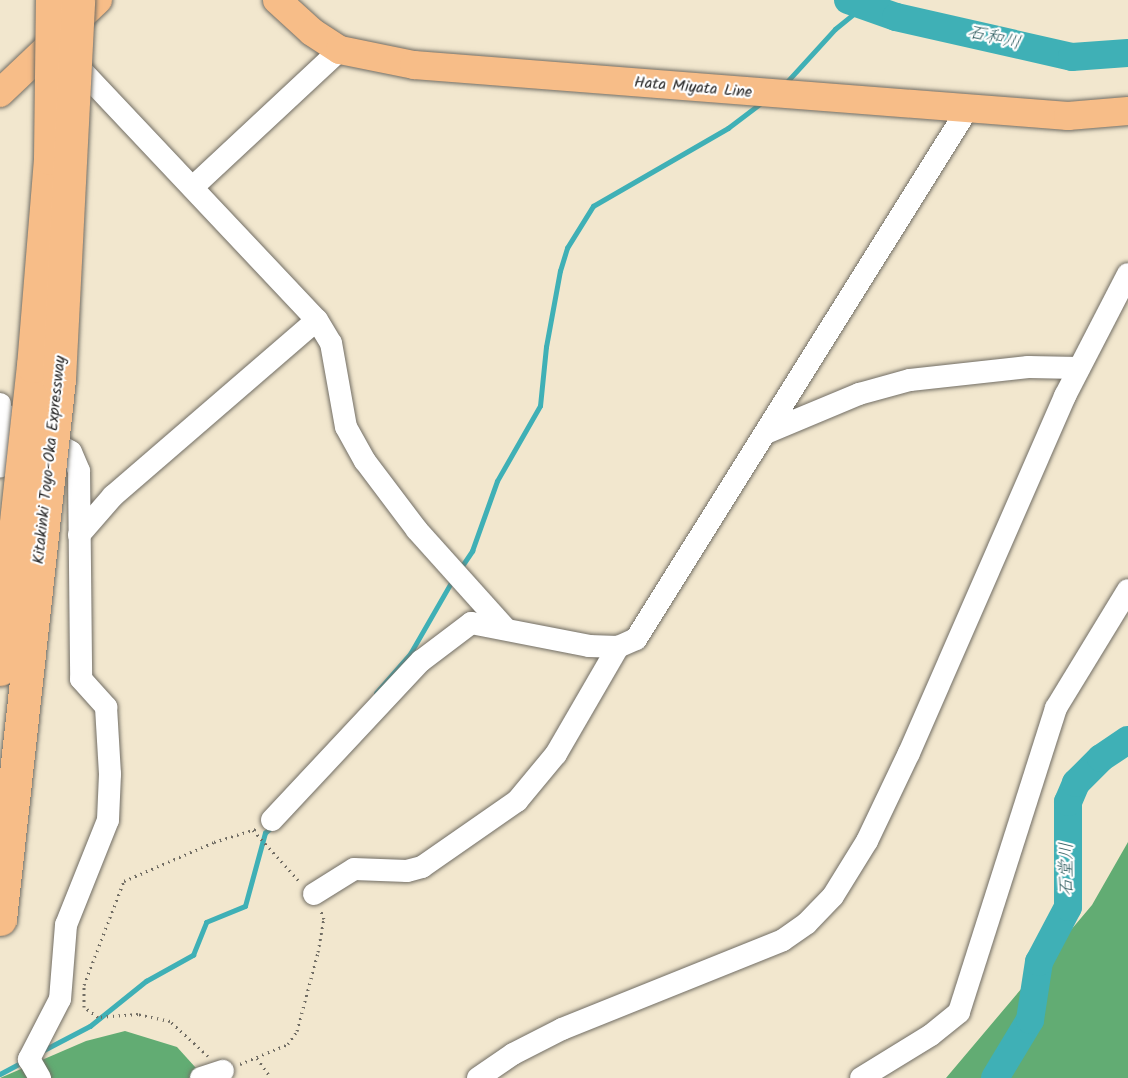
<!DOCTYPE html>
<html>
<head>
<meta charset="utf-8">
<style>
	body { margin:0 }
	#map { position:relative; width:1128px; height:1078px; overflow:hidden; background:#f2e7ce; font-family:Kalam,"Klee One",sans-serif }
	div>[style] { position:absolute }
	.forest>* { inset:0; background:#62ac73 }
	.stream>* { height:4.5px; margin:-2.25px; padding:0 2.25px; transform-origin:2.25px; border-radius:2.25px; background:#3fb0b6 }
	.river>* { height:28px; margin:-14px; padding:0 14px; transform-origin:14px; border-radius:14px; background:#3fb0b6 }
	.path>* { height:3px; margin-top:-1.5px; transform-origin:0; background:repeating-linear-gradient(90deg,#716d64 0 1.5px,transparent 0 6px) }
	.roads { filter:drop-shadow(0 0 2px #716d64) drop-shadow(0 0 2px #716d64) }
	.minor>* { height:22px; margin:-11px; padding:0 11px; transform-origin:11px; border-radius:11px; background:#fff }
	.major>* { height:28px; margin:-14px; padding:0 14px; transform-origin:14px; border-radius:14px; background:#f7bd88 }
	.bridges { filter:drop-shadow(0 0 2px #716d64) drop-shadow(0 0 2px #716d64) }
	.highway-bridge>* { height:33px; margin:-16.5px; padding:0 16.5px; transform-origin:16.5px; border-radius:16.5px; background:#f7bd88 }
	span { translate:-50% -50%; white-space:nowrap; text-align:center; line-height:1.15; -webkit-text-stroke:4.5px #fff; paint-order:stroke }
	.street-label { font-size:16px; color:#2b2b2b }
	.water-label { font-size:18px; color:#336063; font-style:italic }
</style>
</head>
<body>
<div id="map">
	<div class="forest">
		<i style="clip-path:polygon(1128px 842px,1128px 1078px,946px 1078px,1092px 905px)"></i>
		<i style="clip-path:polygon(125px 1031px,177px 1047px,205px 1078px,0 1078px,86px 1041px)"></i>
	</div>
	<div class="stream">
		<i style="left:785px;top:84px;width:74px;rotate:-47.7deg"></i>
		<i style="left:835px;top:29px;width:33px;rotate:-39deg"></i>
		<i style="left:460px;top:569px;width:22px;rotate:-56deg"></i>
		<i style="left:472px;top:551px;width:74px;rotate:-70.3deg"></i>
		<i style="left:497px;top:481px;width:86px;rotate:-60.2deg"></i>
		<i style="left:540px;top:406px;width:59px;rotate:-84.2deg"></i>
		<i style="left:546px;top:347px;width:77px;rotate:-79.6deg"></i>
		<i style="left:560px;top:271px;width:24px;rotate:-73deg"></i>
		<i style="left:567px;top:248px;width:49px;rotate:-58.2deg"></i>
		<i style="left:593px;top:206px;width:156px;rotate:-30deg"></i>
		<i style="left:728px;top:128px;width:40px;rotate:-37deg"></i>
		<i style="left:376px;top:693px;width:52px;rotate:-48.9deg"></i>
		<i style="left:410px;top:654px;width:84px;rotate:-60.1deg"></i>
		<i style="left:42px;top:1051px;width:54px;rotate:-27.5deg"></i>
		<i style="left:90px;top:1026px;width:72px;rotate:-38.8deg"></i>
		<i style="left:146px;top:981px;width:54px;rotate:-29deg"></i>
		<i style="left:193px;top:955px;width:35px;rotate:-68deg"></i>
		<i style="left:206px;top:922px;width:42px;rotate:-22.3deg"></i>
		<i style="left:245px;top:906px;width:76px;rotate:-74.7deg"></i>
		<i style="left:265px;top:833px;width:11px;rotate:-41deg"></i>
		<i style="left:0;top:1074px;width:27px;rotate:-28deg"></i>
	</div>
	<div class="river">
		<i style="left:848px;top:0;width:51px;rotate:19.5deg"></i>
		<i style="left:896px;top:17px;width:180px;rotate:12.8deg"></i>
		<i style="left:1072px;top:57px;width:56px;rotate:-4.1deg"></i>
		<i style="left:995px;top:1078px;width:68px;rotate:-58.9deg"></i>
		<i style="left:1030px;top:1020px;width:59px;rotate:-81.2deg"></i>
		<i style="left:1039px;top:962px;width:62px;rotate:-62.2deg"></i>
		<i style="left:1068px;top:907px;width:105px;rotate:-90deg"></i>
		<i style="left:1068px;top:802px;width:21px;rotate:-67deg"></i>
		<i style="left:1076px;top:783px;width:35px;rotate:-45deg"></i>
		<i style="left:1101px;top:758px;width:32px;rotate:-34deg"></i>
	</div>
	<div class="path">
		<i style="left:253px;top:830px;width:70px;rotate:47.9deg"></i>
		<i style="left:208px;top:1056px;width:52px;rotate:-137.4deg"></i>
		<i style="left:170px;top:1021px;width:33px;rotate:-168deg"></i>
		<i style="left:138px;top:1014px;width:40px;rotate:175.7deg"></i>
		<i style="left:98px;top:1017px;width:17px;rotate:-144deg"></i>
		<i style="left:84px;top:1007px;width:22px;rotate:-90deg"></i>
		<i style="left:84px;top:985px;width:111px;rotate:-69deg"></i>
		<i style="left:124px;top:881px;width:98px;rotate:-23.4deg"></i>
		<i style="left:214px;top:842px;width:44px;rotate:-17.2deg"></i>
		<i style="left:257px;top:1058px;width:24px;rotate:55deg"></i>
		<i style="left:240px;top:1064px;width:52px;rotate:-22.6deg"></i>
		<i style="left:288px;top:1044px;width:16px;rotate:-55deg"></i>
		<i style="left:297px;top:1031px;width:82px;rotate:-75.1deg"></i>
		<i style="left:318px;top:952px;width:34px;rotate:-80deg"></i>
		<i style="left:324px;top:919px;width:9px;rotate:-111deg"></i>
	</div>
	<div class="roads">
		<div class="minor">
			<i style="left:69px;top:57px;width:361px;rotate:46.7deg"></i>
			<i style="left:317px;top:320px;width:27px;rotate:59deg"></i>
			<i style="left:331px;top:343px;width:85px;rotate:79.9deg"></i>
			<i style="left:346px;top:427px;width:39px;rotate:61deg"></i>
			<i style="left:365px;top:461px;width:86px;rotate:53deg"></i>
			<i style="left:417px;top:530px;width:132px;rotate:48.1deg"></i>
			<i style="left:194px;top:186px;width:200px;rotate:-43deg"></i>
			<i style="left:0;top:404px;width:53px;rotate:86.8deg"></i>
			<i style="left:3px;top:457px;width:10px;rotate:107deg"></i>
			<i style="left:2px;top:413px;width:79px;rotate:29.5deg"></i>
			<i style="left:71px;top:452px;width:21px;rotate:67deg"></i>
			<i style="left:79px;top:471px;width:208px;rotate:89.4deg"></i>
			<i style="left:81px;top:679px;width:38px;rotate:48deg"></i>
			<i style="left:106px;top:707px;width:67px;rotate:86.6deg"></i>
			<i style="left:110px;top:774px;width:46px;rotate:92.5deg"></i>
			<i style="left:108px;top:820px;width:113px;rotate:111.8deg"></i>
			<i style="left:66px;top:925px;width:74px;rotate:94.6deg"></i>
			<i style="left:60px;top:999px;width:68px;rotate:117.3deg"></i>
			<i style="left:29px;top:1059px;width:22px;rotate:60deg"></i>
			<i style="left:768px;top:432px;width:99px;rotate:-22.7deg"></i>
			<i style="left:859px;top:394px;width:53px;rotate:-15.4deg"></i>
			<i style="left:910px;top:380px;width:119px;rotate:-6.3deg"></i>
			<i style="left:1028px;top:367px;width:51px;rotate:1.1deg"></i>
			<i style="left:79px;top:535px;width:52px;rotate:-48.9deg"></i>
			<i style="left:113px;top:496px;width:269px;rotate:-40.8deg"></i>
			<i style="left:272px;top:820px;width:218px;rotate:-46.9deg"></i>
			<i style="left:421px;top:661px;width:63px;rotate:-37.2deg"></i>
			<i style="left:471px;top:623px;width:120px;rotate:11deg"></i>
			<i style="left:589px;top:646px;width:29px;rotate:2deg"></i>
			<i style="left:618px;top:647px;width:20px;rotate:-24deg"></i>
			<i style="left:636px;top:639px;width:624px;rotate:-57.97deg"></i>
			<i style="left:314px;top:894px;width:47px;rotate:-32deg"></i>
			<i style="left:354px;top:869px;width:53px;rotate:2.2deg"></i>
			<i style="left:407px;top:871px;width:16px;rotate:-15deg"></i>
			<i style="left:422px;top:867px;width:116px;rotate:-34.8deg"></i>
			<i style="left:517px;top:801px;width:61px;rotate:-50.3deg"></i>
			<i style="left:556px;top:754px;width:124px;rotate:-59.9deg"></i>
			<i style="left:201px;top:1078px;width:23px;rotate:-18deg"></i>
			<i style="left:478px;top:1078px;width:42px;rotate:-34.4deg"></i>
			<i style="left:513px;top:1054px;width:55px;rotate:-27deg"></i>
			<i style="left:562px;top:1029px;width:238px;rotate:-21.9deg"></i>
			<i style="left:783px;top:940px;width:29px;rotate:-35deg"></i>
			<i style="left:807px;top:923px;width:37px;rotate:-46deg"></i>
			<i style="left:833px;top:896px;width:65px;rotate:-58.3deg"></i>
			<i style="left:867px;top:841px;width:98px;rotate:-64.5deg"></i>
			<i style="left:909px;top:753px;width:390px;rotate:-66.4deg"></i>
			<i style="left:1065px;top:396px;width:137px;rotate:-62.7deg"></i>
			<i style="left:861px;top:1078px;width:82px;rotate:-31.6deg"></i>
			<i style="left:931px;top:1035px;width:36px;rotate:-39deg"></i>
			<i style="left:959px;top:1012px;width:319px;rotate:-72.3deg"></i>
			<i style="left:1056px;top:708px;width:138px;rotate:-58.6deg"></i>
		</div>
		<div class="major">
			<i style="left:277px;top:0;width:47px;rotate:42.4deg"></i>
			<i style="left:312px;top:32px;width:33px;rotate:33deg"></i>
			<i style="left:340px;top:50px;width:76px;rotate:11.5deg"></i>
			<i style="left:414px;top:65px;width:656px;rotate:4.46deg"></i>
			<i style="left:1068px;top:116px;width:60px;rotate:-4.8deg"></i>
			<i style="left:0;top:93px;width:135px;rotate:-43.5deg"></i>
		</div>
	</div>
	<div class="bridges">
		<div class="highway-bridge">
			<i style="left:0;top:669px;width:305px;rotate:-83.8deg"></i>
			<i style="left:33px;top:366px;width:209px;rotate:-85.3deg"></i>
			<i style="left:50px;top:158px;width:158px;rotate:-89.3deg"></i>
			<i style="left:0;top:919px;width:543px;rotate:-83.76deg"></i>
			<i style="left:59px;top:379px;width:379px;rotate:-87.1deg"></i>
		</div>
	</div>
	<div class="street-label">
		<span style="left:693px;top:88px;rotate:5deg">Hata Miyata Line</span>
		<span style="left:50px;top:460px;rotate:-84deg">Kitakinki Toyo-Oka Expressway</span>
	</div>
	<div class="water-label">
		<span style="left:994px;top:39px;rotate:13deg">石和川</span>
		<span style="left:1068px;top:869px;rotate:-90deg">石堂川</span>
	</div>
</div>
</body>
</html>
